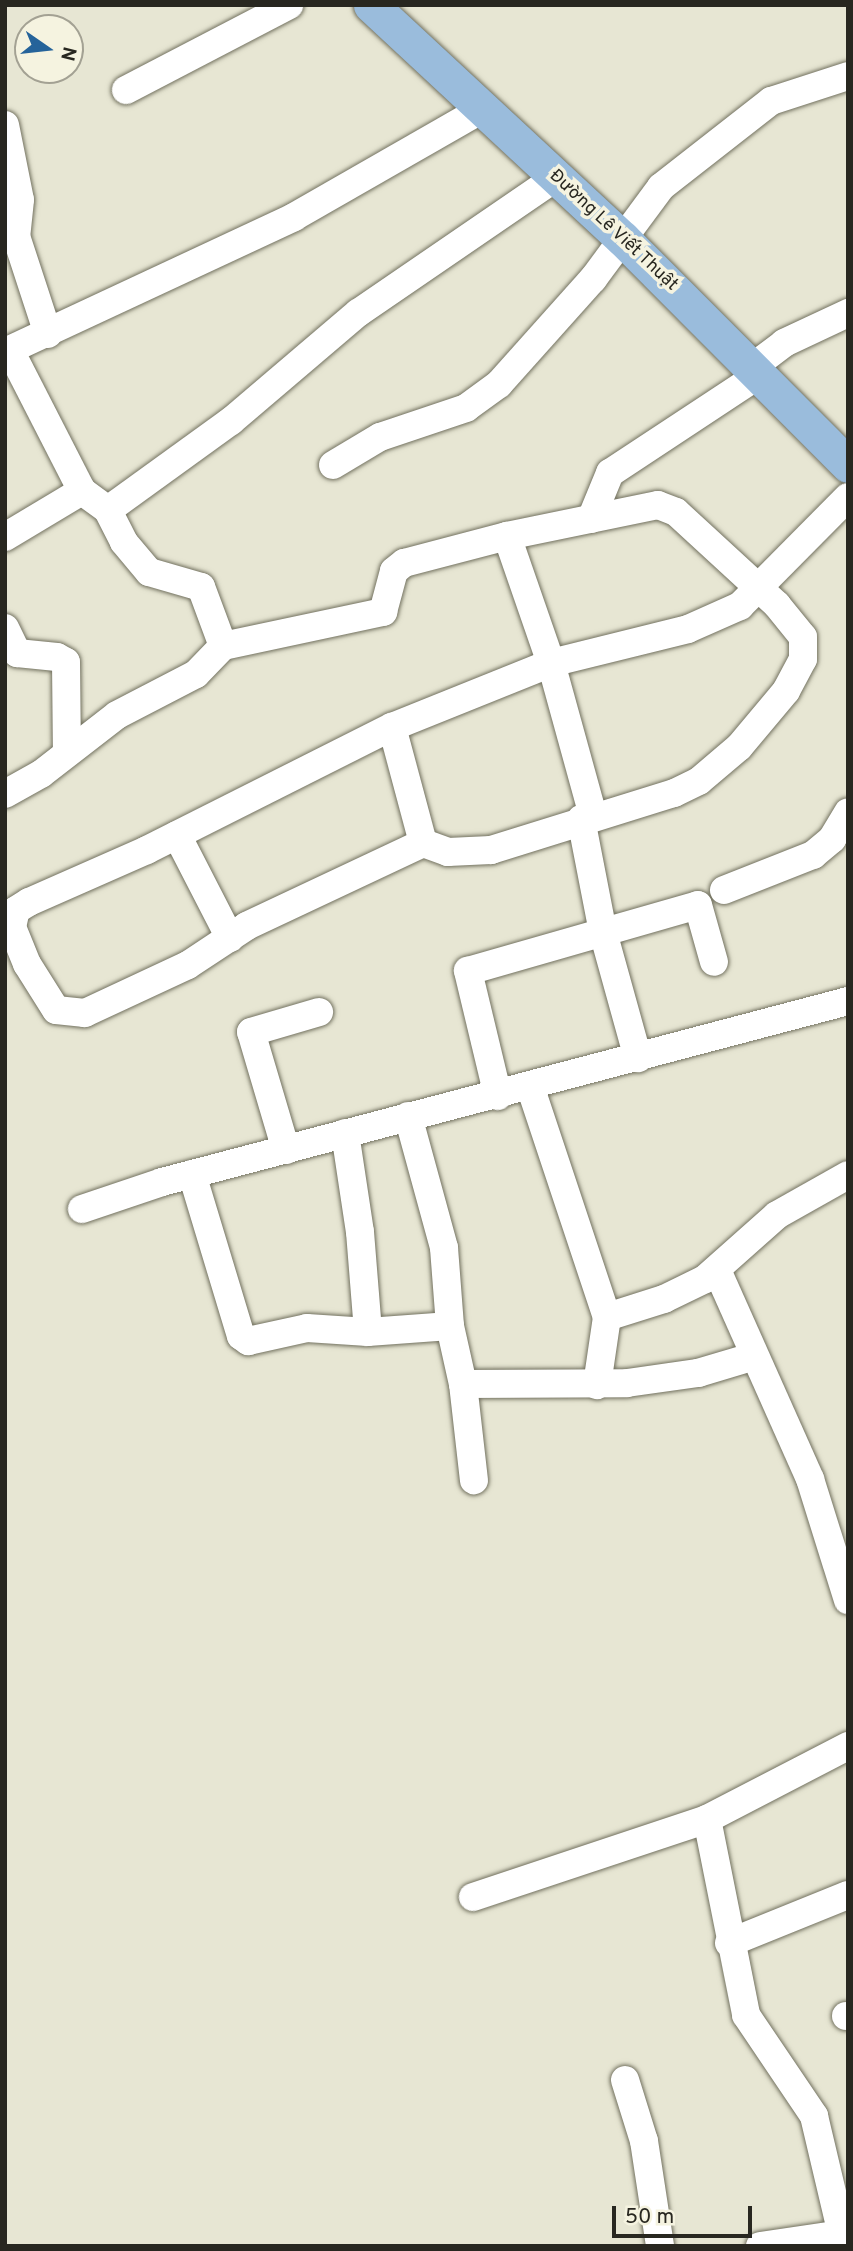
<!DOCTYPE html>
<html>
<head>
<meta charset="utf-8">
<style>
	body { margin:0 }
	#map { position:relative; width:853px; height:2251px; overflow:hidden; background:#e7e6d3; font-family:Overpass,sans-serif }
	div>[style] { position:absolute }
	.roads { filter:drop-shadow(0 0 2px #72715f) drop-shadow(0 0 2px #72715f) }
	.minor>* { height:28px; margin:-14px; padding:0 14px; transform-origin:14px; border-radius:14px; background:#fff }
	.major>* { height:35px; margin:-17.5px; padding:0 17.5px; transform-origin:17.5px; border-radius:17.5px; background:#9abcdc }
	span { translate:-50% -50%; white-space:nowrap; text-align:center; line-height:1.15; -webkit-text-stroke:7px #f5f3e0; paint-order:stroke }
	.street-label { font-size:18px; color:#282720 }
	.frame { position:absolute; inset:0; border:7px solid #282720; pointer-events:none }
	.north { position:absolute; left:14px; top:14px; width:70px; height:70px; box-sizing:border-box; background:#f5f3e0; border:2px solid #a3a193; border-radius:50%; rotate:104deg; font-size:19px; font-weight:700; line-height:28px; text-align:center; color:#282720 }
	.north::after { content:''; display:block; margin:auto; width:24px; height:32px; background:#25639a; clip-path:polygon(50% 0,100% 100%,50% 72%,0 100%) }
	.scale { position:absolute; left:612px; top:2206px; width:140px; height:32px; box-sizing:border-box; border:4px solid #282720; border-top:0; padding-left:9px; font-size:21px; line-height:24px; white-space:nowrap; color:#282720; -webkit-text-stroke:5px #f5f3e0; paint-order:stroke }
</style>
</head>
<body>
<div id="map">
	<div class="roads">
		<div class="minor">
			<i style="left:126px;top:90px;width:184px;rotate:-27.5deg"></i>
			<i style="left:5px;top:125px;width:76px;rotate:78.7deg"></i>
			<i style="left:20px;top:200px;width:36px;rotate:96deg"></i>
			<i style="left:16px;top:236px;width:103px;rotate:71.9deg"></i>
			<i style="left:5px;top:352px;width:319px;rotate:-25deg"></i>
			<i style="left:294px;top:217px;width:219px;rotate:-29.8deg"></i>
			<i style="left:754px;top:366px;width:38px;rotate:-37deg"></i>
			<i style="left:784px;top:343px;width:71px;rotate:-25.1deg"></i>
			<i style="left:333px;top:465px;width:55px;rotate:-30.8deg"></i>
			<i style="left:380px;top:437px;width:91px;rotate:-18.6deg"></i>
			<i style="left:466px;top:408px;width:41px;rotate:-36deg"></i>
			<i style="left:499px;top:384px;width:141px;rotate:-48.2deg"></i>
			<i style="left:593px;top:279px;width:114px;rotate:-53.5deg"></i>
			<i style="left:661px;top:187px;width:140px;rotate:-38deg"></i>
			<i style="left:771px;top:101px;width:81px;rotate:-18deg"></i>
			<i style="left:108px;top:510px;width:152px;rotate:-35.9deg"></i>
			<i style="left:231px;top:421px;width:167px;rotate:-40.4deg"></i>
			<i style="left:358px;top:313px;width:239px;rotate:-34.4deg"></i>
			<i style="left:591px;top:519px;width:50px;rotate:-67.6deg"></i>
			<i style="left:610px;top:473px;width:180px;rotate:-33.4deg"></i>
			<i style="left:507px;top:536px;width:134px;rotate:70.9deg"></i>
			<i style="left:551px;top:663px;width:159px;rotate:74.6deg"></i>
			<i style="left:5px;top:537px;width:90px;rotate:-30.9deg"></i>
			<i style="left:5px;top:628px;width:28px;rotate:64deg"></i>
			<i style="left:17px;top:653px;width:40px;rotate:5.7deg"></i>
			<i style="left:57px;top:657px;width:10px;rotate:29deg"></i>
			<i style="left:66px;top:662px;width:89px;rotate:89.4deg"></i>
			<i style="left:223px;top:646px;width:164px;rotate:-12deg"></i>
			<i style="left:383px;top:612px;width:42px;rotate:-75deg"></i>
			<i style="left:394px;top:571px;width:13px;rotate:-39deg"></i>
			<i style="left:404px;top:563px;width:106px;rotate:-14.7deg"></i>
			<i style="left:507px;top:536px;width:154px;rotate:-11.6deg"></i>
			<i style="left:658px;top:505px;width:19px;rotate:21deg"></i>
			<i style="left:676px;top:512px;width:137px;rotate:42.6deg"></i>
			<i style="left:777px;top:605px;width:41px;rotate:50.9deg"></i>
			<i style="left:803px;top:637px;width:22px;rotate:90deg"></i>
			<i style="left:803px;top:659px;width:36px;rotate:118deg"></i>
			<i style="left:786px;top:691px;width:73px;rotate:130deg"></i>
			<i style="left:739px;top:747px;width:52px;rotate:139.6deg"></i>
			<i style="left:699px;top:781px;width:28px;rotate:154deg"></i>
			<i style="left:674px;top:793px;width:192px;rotate:162.7deg"></i>
			<i style="left:491px;top:850px;width:43px;rotate:177.3deg"></i>
			<i style="left:448px;top:852px;width:27px;rotate:-160deg"></i>
			<i style="left:392px;top:727px;width:120px;rotate:75deg"></i>
			<i style="left:5px;top:794px;width:41px;rotate:-29.1deg"></i>
			<i style="left:41px;top:774px;width:96px;rotate:-37.8deg"></i>
			<i style="left:117px;top:715px;width:89px;rotate:-27.4deg"></i>
			<i style="left:196px;top:674px;width:39px;rotate:-46deg"></i>
			<i style="left:223px;top:646px;width:63px;rotate:-110.4deg"></i>
			<i style="left:201px;top:587px;width:54px;rotate:-163.9deg"></i>
			<i style="left:149px;top:572px;width:39px;rotate:-130deg"></i>
			<i style="left:124px;top:542px;width:36px;rotate:-117deg"></i>
			<i style="left:108px;top:510px;width:32px;rotate:-144deg"></i>
			<i style="left:82px;top:491px;width:158px;rotate:-117.1deg"></i>
			<i style="left:581px;top:819px;width:115px;rotate:79deg"></i>
			<i style="left:603px;top:932px;width:131px;rotate:74.5deg"></i>
			<i style="left:177px;top:835px;width:116px;rotate:62.8deg"></i>
			<i style="left:423px;top:843px;width:195px;rotate:154.8deg"></i>
			<i style="left:247px;top:926px;width:71px;rotate:146.5deg"></i>
			<i style="left:188px;top:965px;width:114px;rotate:155deg"></i>
			<i style="left:85px;top:1013px;width:29px;rotate:-174deg"></i>
			<i style="left:56px;top:1010px;width:54px;rotate:-122.2deg"></i>
			<i style="left:27px;top:964px;width:40px;rotate:-112deg"></i>
			<i style="left:12px;top:927px;width:17px;rotate:-77deg"></i>
			<i style="left:16px;top:910px;width:15px;rotate:-32deg"></i>
			<i style="left:29px;top:902px;width:129px;rotate:-23.8deg"></i>
			<i style="left:147px;top:850px;width:274px;rotate:-26.7deg"></i>
			<i style="left:392px;top:727px;width:171px;rotate:-21.9deg"></i>
			<i style="left:551px;top:663px;width:141px;rotate:-13.9deg"></i>
			<i style="left:688px;top:629px;width:57px;rotate:-23.9deg"></i>
			<i style="left:740px;top:606px;width:153px;rotate:-45.3deg"></i>
			<i style="left:724px;top:890px;width:96px;rotate:-21.5deg"></i>
			<i style="left:813px;top:855px;width:25px;rotate:-40deg"></i>
			<i style="left:832px;top:839px;width:31px;rotate:-59deg"></i>
			<i style="left:530px;top:1086px;width:243px;rotate:71.6deg"></i>
			<i style="left:607px;top:1317px;width:69px;rotate:98.4deg"></i>
			<i style="left:498px;top:1096px;width:129px;rotate:-103.5deg"></i>
			<i style="left:468px;top:971px;width:239px;rotate:-16deg"></i>
			<i style="left:698px;top:905px;width:59px;rotate:74.3deg"></i>
			<i style="left:408px;top:1116px;width:137px;rotate:74.7deg"></i>
			<i style="left:444px;top:1248px;width:78px;rotate:85.6deg"></i>
			<i style="left:450px;top:1326px;width:59px;rotate:77.4deg"></i>
			<i style="left:463px;top:1384px;width:97px;rotate:83.5deg"></i>
			<i style="left:345px;top:1133px;width:100px;rotate:81.4deg"></i>
			<i style="left:360px;top:1232px;width:100px;rotate:85.4deg"></i>
			<i style="left:286px;top:1150px;width:123px;rotate:-106.5deg"></i>
			<i style="left:251px;top:1032px;width:71px;rotate:-16.4deg"></i>
			<i style="left:192px;top:1174px;width:169px;rotate:73.2deg"></i>
			<i style="left:241px;top:1336px;width:9px;rotate:36deg"></i>
			<i style="left:248px;top:1341px;width:60px;rotate:-12.4deg"></i>
			<i style="left:307px;top:1328px;width:61px;rotate:3.8deg"></i>
			<i style="left:368px;top:1332px;width:82px;rotate:-4.2deg"></i>
			<i style="left:82px;top:1209px;width:84px;rotate:-18.6deg"></i>
			<i style="left:162px;top:1182px;width:709px;rotate:-14.78deg"></i>
			<i style="left:717px;top:1270px;width:229px;rotate:66deg"></i>
			<i style="left:810px;top:1479px;width:127px;rotate:72.6deg"></i>
			<i style="left:607px;top:1317px;width:60px;rotate:-17.5deg"></i>
			<i style="left:664px;top:1299px;width:46px;rotate:-26deg"></i>
			<i style="left:705px;top:1279px;width:96px;rotate:-41.6deg"></i>
			<i style="left:777px;top:1215px;width:81px;rotate:-29.4deg"></i>
			<i style="left:463px;top:1384px;width:164px;rotate:-0.3deg"></i>
			<i style="left:627px;top:1383px;width:72px;rotate:-8deg"></i>
			<i style="left:698px;top:1373px;width:59px;rotate:-16.6deg"></i>
			<i style="left:707px;top:1819px;width:200px;rotate:78.7deg"></i>
			<i style="left:746px;top:2015px;width:122px;rotate:56deg"></i>
			<i style="left:814px;top:2116px;width:121px;rotate:76.7deg"></i>
			<i style="left:473px;top:1897px;width:247px;rotate:-18.4deg"></i>
			<i style="left:707px;top:1819px;width:159px;rotate:-27.4deg"></i>
			<i style="left:729px;top:1943px;width:128px;rotate:-22deg"></i>
			<i style="left:846px;top:2016px;width:2px"></i>
			<i style="left:625px;top:2080px;width:64px;rotate:72.7deg"></i>
			<i style="left:644px;top:2141px;width:106px;rotate:81.3deg"></i>
			<i style="left:760px;top:2246px;width:89px;rotate:-8.4deg"></i>
		</div>
		<div class="major">
			<i style="left:371px;top:5px;width:344px;rotate:42.9deg"></i>
			<i style="left:623px;top:239px;width:319px;rotate:45.1deg"></i>
		</div>
	</div>
	<div class="street-label">
		<span style="left:613px;top:231px;rotate:43deg">Đường Lê Viết Thuật</span>
	</div>
	<div class="frame"></div>
	<div class="north">N</div>
	<div class="scale">50 m</div>
</div>
</body>
</html>
